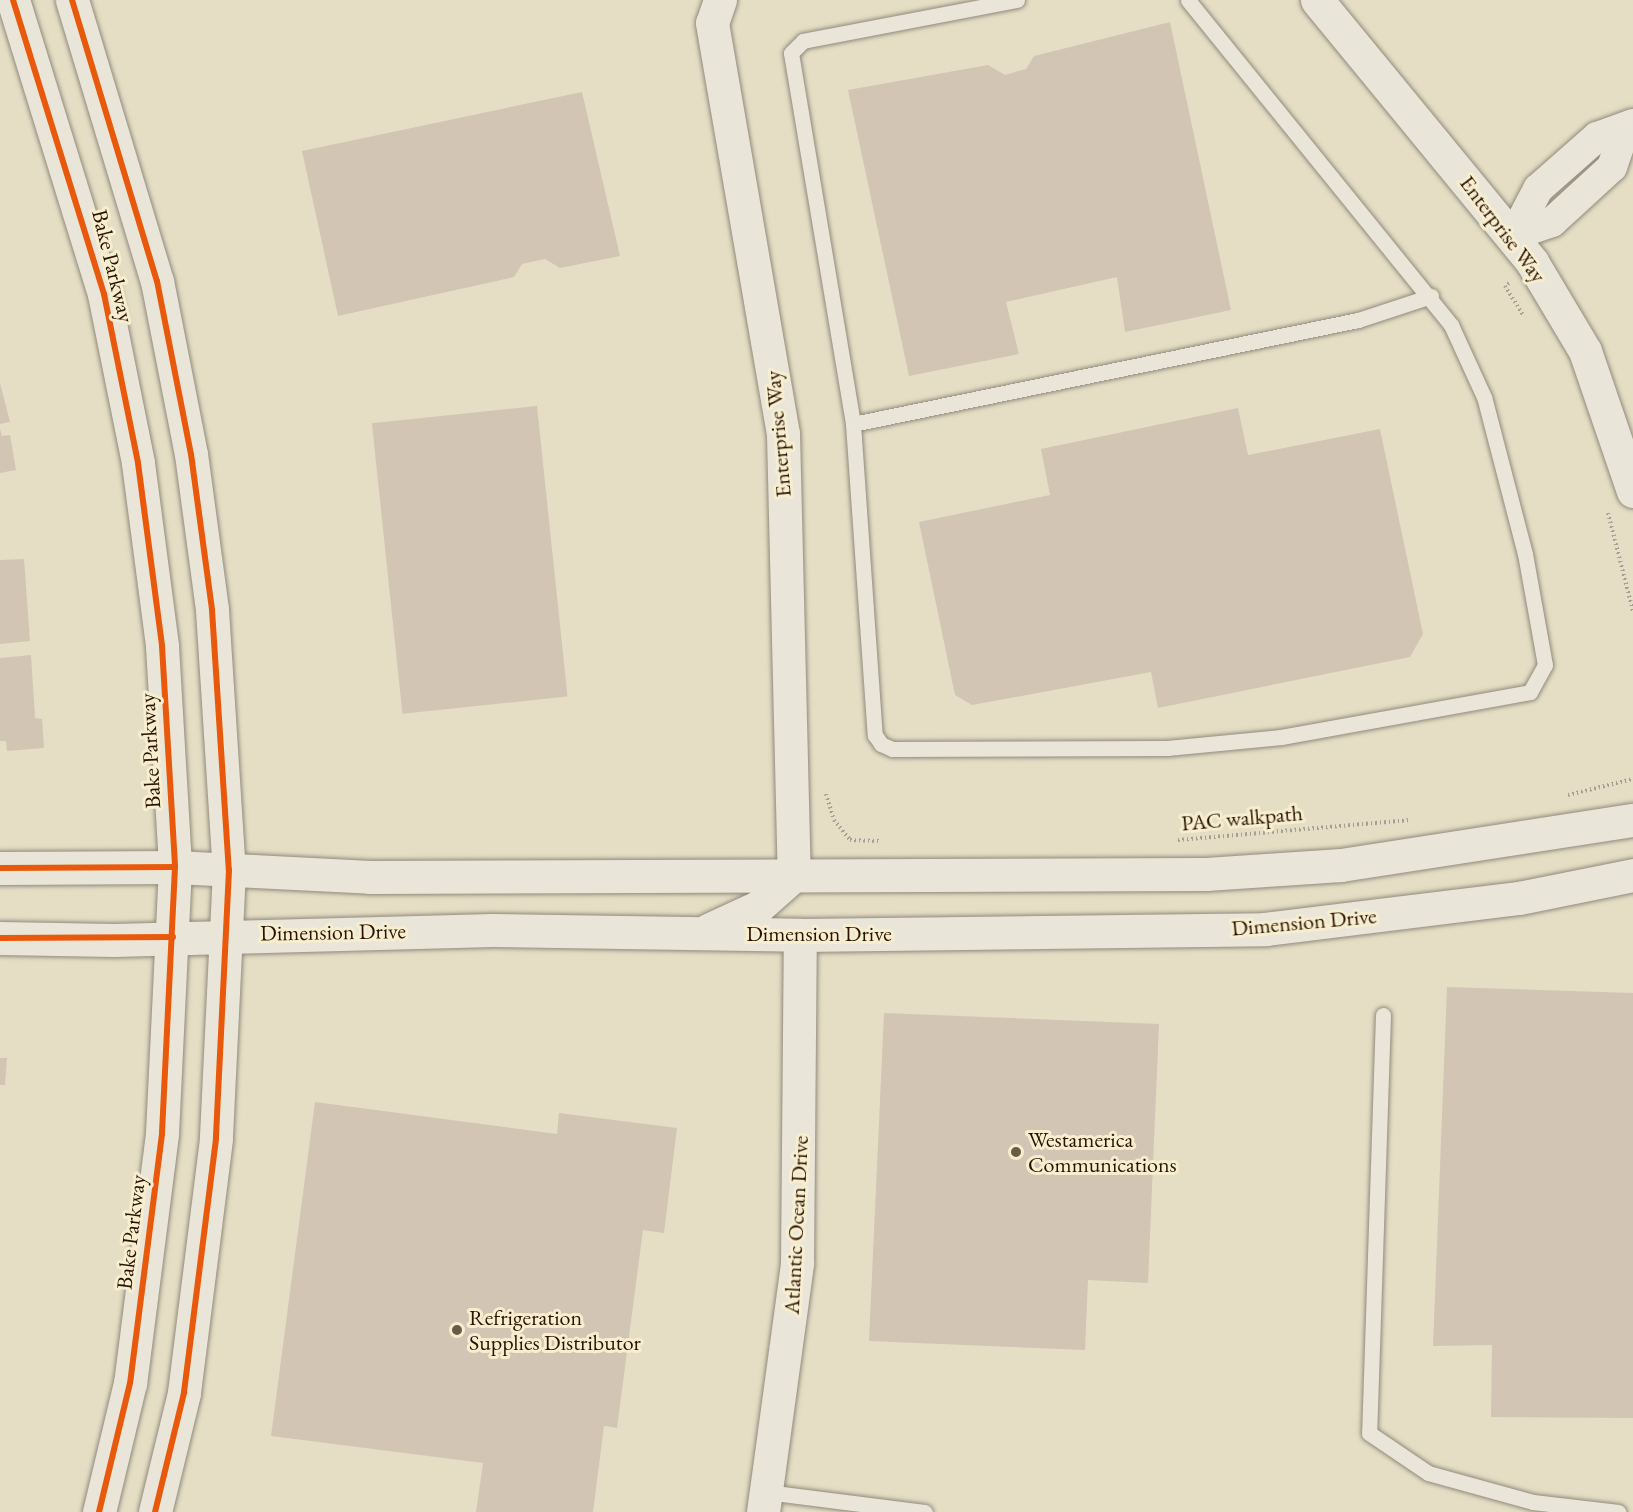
<!DOCTYPE html>
<html>
<head>
<meta charset="utf-8">
<style>
	body { margin:0 }
	#map { position:relative; width:1633px; height:1512px; overflow:hidden; background:#e5dec5; font-family:"EB Garamond",serif }
	div>[style] { position:absolute }
	.building>* { inset:0; background:#d3c5b3; transform-origin:0 0 }
	.path>* { height:4px; margin-top:-2px; transform-origin:0; background:repeating-linear-gradient(90deg,#a49e94 0 1.5px,transparent 0 4.5px) }
	.roads { filter:drop-shadow(0 0 2px #918a7b) drop-shadow(0 0 2px #918a7b) }
	.lane>* { height:15px; margin:-7.5px; padding:0 7.5px; transform-origin:7.5px; border-radius:7.5px; background:#e9e6d9 }
	.street>* { height:30px; margin:-15px; padding:0 15px; transform-origin:15px; border-radius:15px; background:#e9e6d9 }
	.secondary>* { height:33px; margin:-16.5px; padding:0 16.5px; transform-origin:16.5px; border-radius:16.5px; background:#e9e6d9 }
	.cycleway>* { height:6px; margin:-3px; padding:0 3px; transform-origin:3px; border-radius:3px; background:#e8590c }
	.dots>* { width:16px; height:16px; translate:-50% -50%; box-sizing:border-box; border:3px solid #f7eed0; border-radius:50% }
	span { translate:-50% -50%; white-space:nowrap; text-align:center; line-height:1.15; -webkit-text-stroke:6px #f7eed0; paint-order:stroke }
	.street-label { font-size:22px; color:#2a1302 }
	.poi-label { font-size:22px; color:#2a1302 }
	.left { translate:0 -50%; text-align:left }
</style>
</head>
<body>
<div id="map">
	<div class="building">
		<i style="clip-path:polygon(1170px 22px,1231px 310px,1125px 332px,1117px 277px,1006px 302px,1019px 354px,909px 376px,848px 90px,988px 65px,1005px 75px,1026px 69px,1034px 56px)"></i>
		<i style="clip-path:polygon(582px 92px,620px 256px,560px 268px,545px 259px,522px 264px,514px 277px,338px 316px,302px 151px)"></i>
		<i style="clip-path:polygon(0 383px,10px 422px,0 424px)"></i>
		<i style="left:537px;top:406px;width:292px;height:166px;rotate:84deg"></i>
		<i style="clip-path:polygon(1238px 408px,1248px 455px,1380px 429px,1423px 634px,1410px 657px,1158px 708px,1151px 672px,972px 705px,955px 695px,919px 522px,1050px 495px,1041px 449px)"></i>
		<i style="clip-path:polygon(0 429px,2px 436px,10px 435px,16px 470px,0 473px)"></i>
		<i style="clip-path:polygon(24px 559px,30px 641px,0 644px,0 560px)"></i>
		<i style="clip-path:polygon(31px 655px,35px 718px,42px 719px,44px 748px,7px 751px,6px 741px,0 741px,0 658px)"></i>
		<i style="clip-path:polygon(1447px 987px,1633px 993px,1633px 1418px,1491px 1417px,1492px 1345px,1433px 1346px)"></i>
		<i style="clip-path:polygon(884px 1013px,1159px 1024px,1148px 1283px,1088px 1280px,1085px 1350px,869px 1341px)"></i>
		<i style="clip-path:polygon(0 1058px,7px 1058px,5px 1085px,0 1085px)"></i>
		<i style="clip-path:polygon(315px 1102px,557px 1134px,559px 1113px,677px 1128px,664px 1233px,643px 1230px,617px 1428px,604px 1426px,593px 1512px,476px 1512px,483px 1463px,271px 1436px)"></i>
	</div>
	<div class="path">
		<i style="left:1509px;top:283px;width:5px;rotate:143deg"></i>
		<i style="left:1505px;top:286px;width:36px;rotate:58deg"></i>
		<i style="left:1608px;top:513px;width:101px;rotate:75.7deg"></i>
		<i style="left:826px;top:794px;width:27px;rotate:73deg"></i>
		<i style="left:834px;top:820px;width:26px;rotate:51deg"></i>
		<i style="left:850px;top:840px;width:30px;rotate:2deg"></i>
		<i style="left:1568px;top:795px;width:67px;rotate:-13.8deg"></i>
		<i style="left:1178px;top:840px;width:233px;rotate:-4.9deg"></i>
	</div>
	<div class="roads">
		<div class="lane">
			<i style="left:1017px;top:0;width:218px;rotate:169.2deg"></i>
			<i style="left:803px;top:41px;width:17px;rotate:135deg"></i>
			<i style="left:791px;top:53px;width:376px;rotate:80.5deg"></i>
			<i style="left:853px;top:424px;width:312px;rotate:86deg"></i>
			<i style="left:875px;top:735px;width:11px;rotate:56deg"></i>
			<i style="left:881px;top:744px;width:12px;rotate:24deg"></i>
			<i style="left:892px;top:749px;width:275px;rotate:-0.2deg"></i>
			<i style="left:1167px;top:748px;width:115px;rotate:-5.5deg"></i>
			<i style="left:1281px;top:737px;width:253px;rotate:-10.2deg"></i>
			<i style="left:1530px;top:692px;width:31px;rotate:-61deg"></i>
			<i style="left:1545px;top:665px;width:113px;rotate:-100.2deg"></i>
			<i style="left:1525px;top:554px;width:162px;rotate:-104.6deg"></i>
			<i style="left:1484px;top:397px;width:79px;rotate:-114.6deg"></i>
			<i style="left:1451px;top:325px;width:418px;rotate:-129deg"></i>
			<i style="left:853px;top:424px;width:516px;rotate:-11.64deg"></i>
			<i style="left:1358px;top:320px;width:77px;rotate:-18.2deg"></i>
			<i style="left:1383px;top:1015px;width:418px;rotate:91.9deg"></i>
			<i style="left:1369px;top:1433px;width:71px;rotate:34.1deg"></i>
			<i style="left:1428px;top:1473px;width:109px;rotate:15.4deg"></i>
			<i style="left:1533px;top:1502px;width:86px;rotate:6.7deg"></i>
			<i style="left:766px;top:1492px;width:160px;rotate:7.2deg"></i>
		</div>
		<div class="street">
			<i style="left:1514px;top:235px;width:52px;rotate:-62.4deg"></i>
			<i style="left:1538px;top:189px;width:79px;rotate:-41.4deg"></i>
			<i style="left:1597px;top:137px;width:38px;rotate:-20deg"></i>
			<i style="left:1514px;top:235px;width:40px;rotate:-18.9deg"></i>
			<i style="left:1552px;top:222px;width:81px;rotate:-42.5deg"></i>
			<i style="left:1612px;top:167px;width:37px;rotate:-71deg"></i>
		</div>
		<div class="secondary">
			<i style="left:13px;top:0;width:308px;rotate:72.8deg"></i>
			<i style="left:104px;top:294px;width:172px;rotate:78.6deg"></i>
			<i style="left:138px;top:463px;width:185px;rotate:82.5deg"></i>
			<i style="left:162px;top:646px;width:221px;rotate:86.6deg"></i>
			<i style="left:175px;top:867px;width:267px;rotate:92.8deg"></i>
			<i style="left:162px;top:1134px;width:251px;rotate:97.3deg"></i>
			<i style="left:130px;top:1383px;width:133px;rotate:103.5deg"></i>
			<i style="left:72px;top:0;width:294px;rotate:73.2deg"></i>
			<i style="left:157px;top:281px;width:176px;rotate:78.9deg"></i>
			<i style="left:191px;top:454px;width:157px;rotate:82.3deg"></i>
			<i style="left:212px;top:610px;width:261px;rotate:86.3deg"></i>
			<i style="left:229px;top:870px;width:269px;rotate:92.8deg"></i>
			<i style="left:216px;top:1139px;width:256px;rotate:97.2deg"></i>
			<i style="left:184px;top:1393px;width:122px;rotate:103.7deg"></i>
			<i style="left:720px;top:0;width:24px;rotate:109deg"></i>
			<i style="left:712px;top:23px;width:417px;rotate:80.2deg"></i>
			<i style="left:783px;top:434px;width:441px;rotate:88.6deg"></i>
			<i style="left:1317px;top:0;width:339px;rotate:50.6deg"></i>
			<i style="left:1532px;top:262px;width:104px;rotate:59.2deg"></i>
			<i style="left:1585px;top:351px;width:148px;rotate:71.1deg"></i>
			<i style="left:0;top:868px;width:175px;rotate:-0.3deg"></i>
			<i style="left:175px;top:867px;width:195px;rotate:2.9deg"></i>
			<i style="left:370px;top:877px;width:836px;rotate:-0.21deg"></i>
			<i style="left:1206px;top:874px;width:135px;rotate:-3.8deg"></i>
			<i style="left:1341px;top:865px;width:295px;rotate:-8.8deg"></i>
			<i style="left:708px;top:930px;width:55px;rotate:-24.7deg"></i>
			<i style="left:758px;top:907px;width:48px;rotate:-41.6deg"></i>
			<i style="left:0;top:938px;width:114px;rotate:1deg"></i>
			<i style="left:114px;top:940px;width:379px;rotate:-1.5deg"></i>
			<i style="left:493px;top:930px;width:307px;rotate:0.9deg"></i>
			<i style="left:800px;top:935px;width:465px;rotate:-0.7deg"></i>
			<i style="left:1265px;top:929px;width:256px;rotate:-7deg"></i>
			<i style="left:1519px;top:898px;width:116px;rotate:-11.4deg"></i>
			<i style="left:763px;top:1512px;width:251px;rotate:-82.2deg"></i>
			<i style="left:797px;top:1263px;width:328px;rotate:-89.5deg"></i>
		</div>
	</div>
	<div class="cycleway">
		<i style="left:13px;top:0;width:308px;rotate:72.8deg"></i>
		<i style="left:104px;top:294px;width:172px;rotate:78.6deg"></i>
		<i style="left:138px;top:463px;width:185px;rotate:82.5deg"></i>
		<i style="left:162px;top:646px;width:221px;rotate:86.6deg"></i>
		<i style="left:175px;top:867px;width:267px;rotate:92.8deg"></i>
		<i style="left:162px;top:1134px;width:251px;rotate:97.3deg"></i>
		<i style="left:130px;top:1383px;width:133px;rotate:103.5deg"></i>
		<i style="left:72px;top:0;width:294px;rotate:73.2deg"></i>
		<i style="left:157px;top:281px;width:176px;rotate:78.9deg"></i>
		<i style="left:191px;top:454px;width:157px;rotate:82.3deg"></i>
		<i style="left:212px;top:610px;width:261px;rotate:86.3deg"></i>
		<i style="left:229px;top:870px;width:269px;rotate:92.8deg"></i>
		<i style="left:216px;top:1139px;width:256px;rotate:97.2deg"></i>
		<i style="left:184px;top:1393px;width:122px;rotate:103.7deg"></i>
		<i style="left:0;top:868px;width:175px;rotate:-0.3deg"></i>
		<i style="left:0;top:938px;width:173px;rotate:-0.3deg"></i>
	</div>
	<div class="dots">
		<i style="left:1016px;top:1152px;background:#6b5a46"></i>
		<i style="left:457px;top:1330px;background:#6b5a46"></i>
	</div>
	<div class="street-label">
		<span style="left:1503px;top:229px;rotate:53deg">Enterprise Way</span>
		<span style="left:113px;top:266px;rotate:76deg">Bake Parkway</span>
		<span style="left:778px;top:434px;rotate:-95deg">Enterprise Way</span>
		<span style="left:150px;top:751px;rotate:-93deg">Bake Parkway</span>
		<span style="left:1242px;top:818px;rotate:-5deg">PAC walkpath</span>
		<span style="left:1304px;top:922px;rotate:-5deg">Dimension Drive</span>
		<span style="left:333px;top:932px;rotate:-1deg">Dimension Drive</span>
		<span style="left:819px;top:934px">Dimension Drive</span>
		<span style="left:796px;top:1225px;rotate:-87deg">Atlantic Ocean Drive</span>
		<span style="left:131px;top:1232px;rotate:-83deg">Bake Parkway</span>
	</div>
	<div class="poi-label">
		<span class="left" style="left:1028px;top:1152px">Westamerica<br>Communications</span>
		<span class="left" style="left:469px;top:1330px">Refrigeration<br>Supplies Distributor</span>
	</div>
</div>
</body>
</html>
